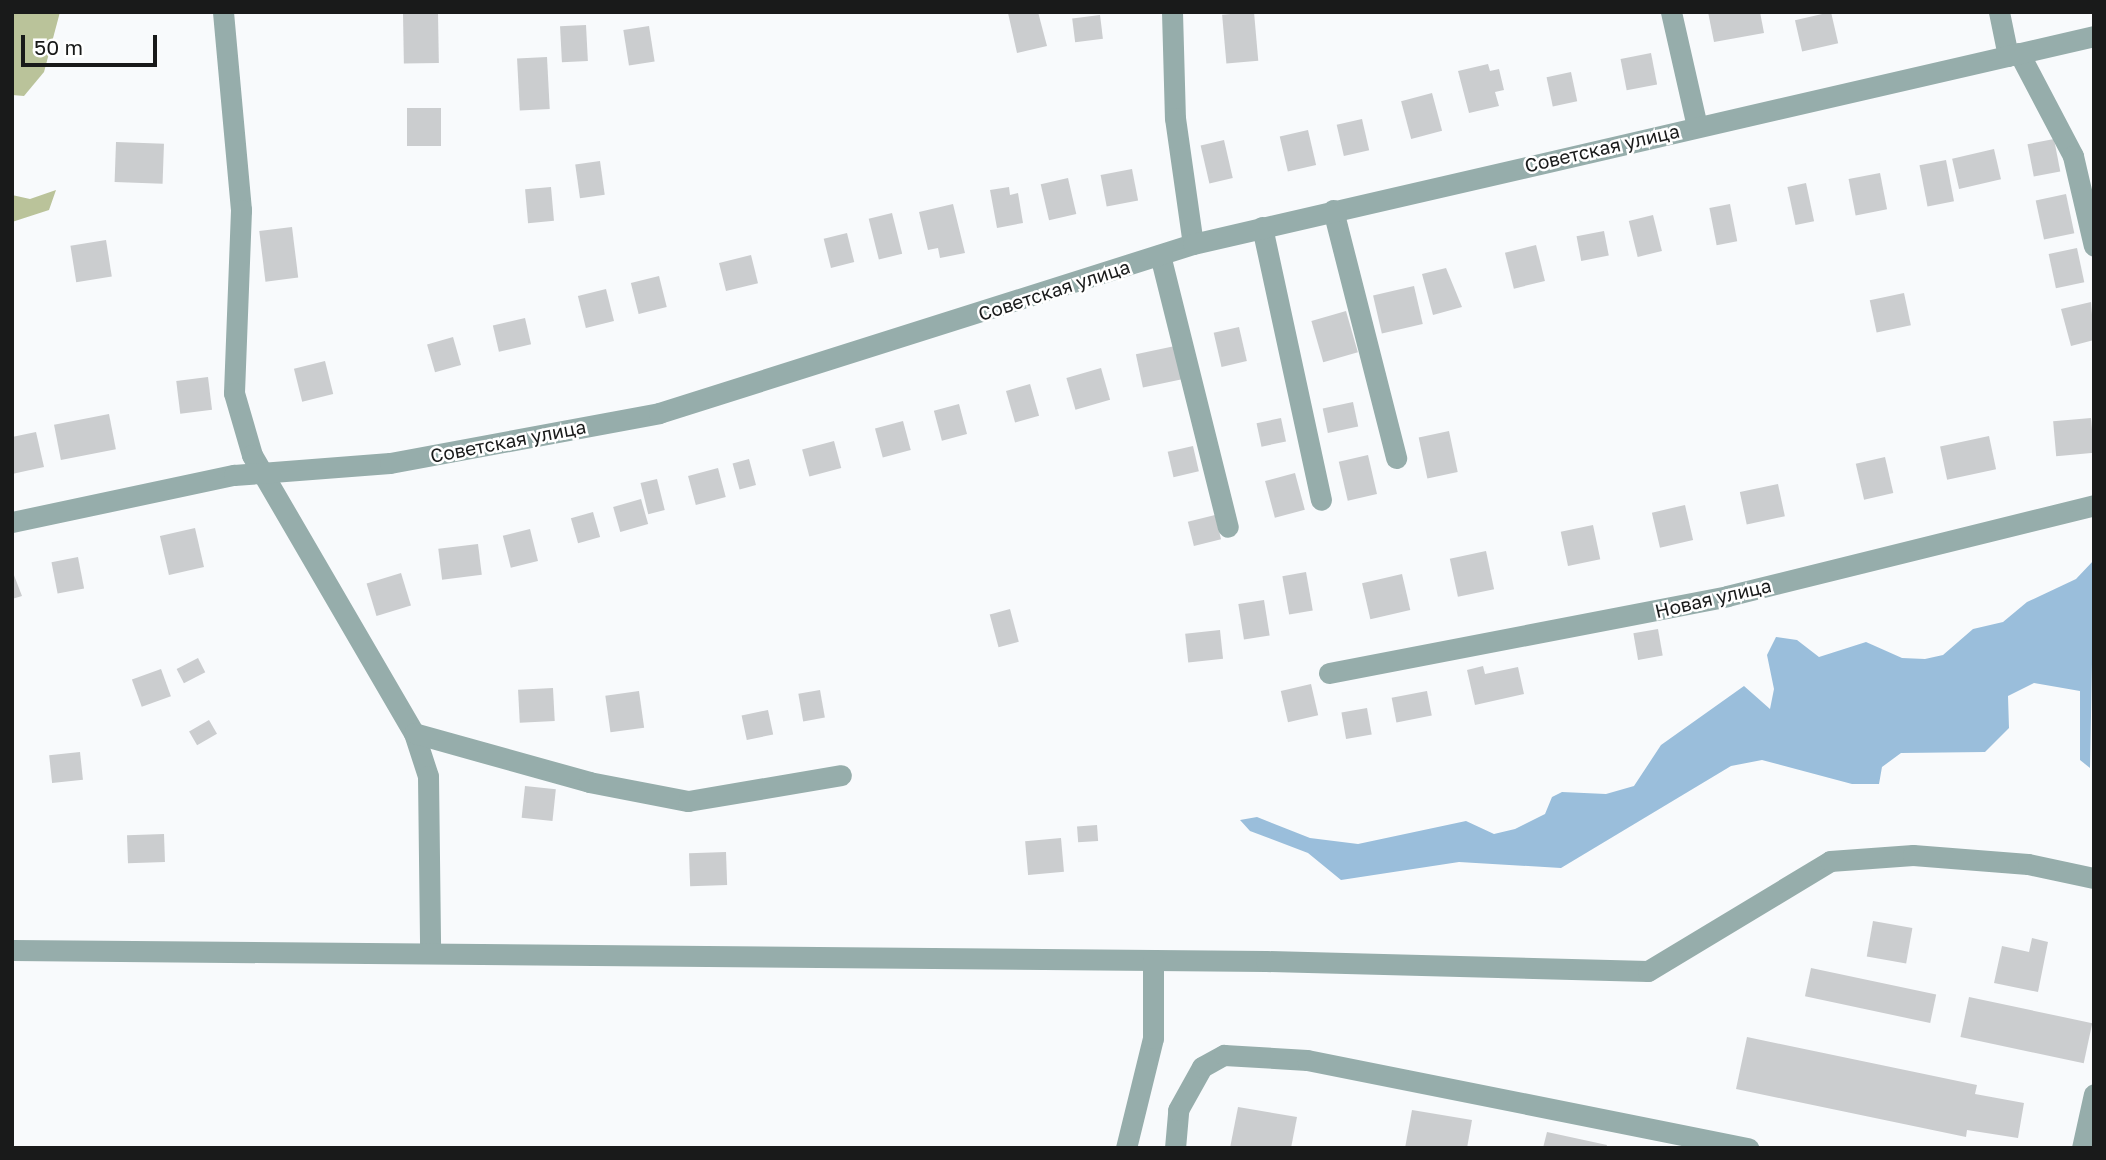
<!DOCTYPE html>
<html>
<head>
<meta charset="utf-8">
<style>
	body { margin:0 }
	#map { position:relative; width:2106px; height:1160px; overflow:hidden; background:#f8fafc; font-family:"Golos Text",sans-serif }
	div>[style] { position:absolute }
	.forest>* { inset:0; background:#bac39a }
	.water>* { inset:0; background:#9abedb }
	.building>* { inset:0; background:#cbcdcf; transform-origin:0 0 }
	.minor>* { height:21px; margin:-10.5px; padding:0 10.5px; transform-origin:10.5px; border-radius:10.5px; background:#96adab }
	span { translate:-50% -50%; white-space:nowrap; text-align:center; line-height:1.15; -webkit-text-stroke:5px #fff; paint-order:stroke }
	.street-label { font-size:19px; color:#191a1a }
	.frame { position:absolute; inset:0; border:14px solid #191a1a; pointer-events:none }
	.scale { position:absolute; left:21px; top:35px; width:136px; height:32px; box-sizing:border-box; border:4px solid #191a1a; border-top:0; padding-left:9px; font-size:21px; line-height:24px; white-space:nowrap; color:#191a1a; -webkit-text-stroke:5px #fff; paint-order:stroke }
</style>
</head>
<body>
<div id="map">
	<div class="forest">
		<i style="clip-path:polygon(12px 12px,60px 12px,44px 72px,24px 96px,12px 95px)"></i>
		<i style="clip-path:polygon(56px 190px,49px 210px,12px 222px,12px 195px,30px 199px)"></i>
	</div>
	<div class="water">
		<i style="clip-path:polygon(2094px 560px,2090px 768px,2080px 760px,2080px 691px,2034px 683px,2008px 696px,2009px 728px,1985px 752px,1901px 753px,1882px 767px,1879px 784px,1852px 784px,1762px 760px,1731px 766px,1561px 868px,1459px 862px,1341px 880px,1308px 853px,1250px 831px,1240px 820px,1257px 817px,1310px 838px,1358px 844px,1466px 821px,1494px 834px,1515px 829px,1545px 814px,1552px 797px,1562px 792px,1606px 794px,1634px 786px,1661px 745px,1744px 686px,1770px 709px,1774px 689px,1767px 655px,1776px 637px,1797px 640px,1819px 657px,1866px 642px,1902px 658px,1925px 659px,1943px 655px,1973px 629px,2003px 622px,2027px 602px,2076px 579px)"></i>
	</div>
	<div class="building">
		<i style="clip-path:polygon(1038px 12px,1047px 46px,1017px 53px,1008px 13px)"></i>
		<i style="left:1254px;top:12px;width:49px;height:32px;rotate:85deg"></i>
		<i style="clip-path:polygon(1708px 12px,1760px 12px,1764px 33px,1714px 42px)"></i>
		<i style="left:1831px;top:12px;width:32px;height:37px;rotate:77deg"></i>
		<i style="left:438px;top:13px;width:50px;height:35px;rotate:89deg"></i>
		<i style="left:1100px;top:15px;width:24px;height:28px;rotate:83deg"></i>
		<i style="left:586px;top:25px;width:36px;height:26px;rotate:87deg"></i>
		<i style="left:649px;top:26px;width:36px;height:26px;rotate:81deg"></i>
		<i style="left:1651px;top:53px;width:32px;height:31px;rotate:79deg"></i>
		<i style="left:547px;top:57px;width:52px;height:30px;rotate:87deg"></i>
		<i style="clip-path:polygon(1488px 64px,1490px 71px,1499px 69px,1504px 90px,1495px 92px,1499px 106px,1469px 113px,1458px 71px)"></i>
		<i style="left:1571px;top:72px;width:30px;height:25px;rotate:78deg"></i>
		<i style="left:1432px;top:93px;width:39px;height:32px;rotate:75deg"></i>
		<i style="left:441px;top:108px;width:38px;height:34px;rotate:90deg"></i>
		<i style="left:1362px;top:119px;width:32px;height:26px;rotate:77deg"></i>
		<i style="left:1308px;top:130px;width:36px;height:29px;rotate:77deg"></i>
		<i style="left:2054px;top:139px;width:33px;height:27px;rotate:79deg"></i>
		<i style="left:1224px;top:140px;width:39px;height:24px;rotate:77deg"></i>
		<i style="left:116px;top:142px;width:48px;height:40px;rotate:2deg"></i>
		<i style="left:1994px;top:149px;width:31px;height:43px;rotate:77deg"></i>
		<i style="left:1946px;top:160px;width:42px;height:27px;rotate:79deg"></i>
		<i style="left:600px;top:161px;width:34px;height:25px;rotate:82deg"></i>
		<i style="left:1132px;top:169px;width:32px;height:32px;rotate:79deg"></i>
		<i style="left:1880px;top:173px;width:37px;height:32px;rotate:79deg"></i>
		<i style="left:1068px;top:178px;width:37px;height:28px;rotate:77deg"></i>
		<i style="left:1806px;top:183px;width:39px;height:19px;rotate:78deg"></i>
		<i style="left:551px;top:187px;width:34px;height:26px;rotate:85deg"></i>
		<i style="clip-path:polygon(1009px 187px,1010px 195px,1018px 193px,1023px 223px,997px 228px,990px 190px)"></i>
		<i style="left:2066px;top:194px;width:40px;height:31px;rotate:78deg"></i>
		<i style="clip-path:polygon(953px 204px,965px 253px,940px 258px,938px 248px,928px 250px,919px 212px)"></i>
		<i style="left:1730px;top:204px;width:38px;height:21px;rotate:79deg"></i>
		<i style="left:892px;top:213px;width:42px;height:24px;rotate:76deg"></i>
		<i style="left:1653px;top:215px;width:37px;height:25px;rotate:76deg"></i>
		<i style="left:292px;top:227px;width:51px;height:33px;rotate:83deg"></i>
		<i style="left:1604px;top:231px;width:25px;height:28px;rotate:79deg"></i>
		<i style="left:847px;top:233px;width:30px;height:24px;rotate:76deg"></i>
		<i style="left:106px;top:240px;width:37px;height:36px;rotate:81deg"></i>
		<i style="left:1536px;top:245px;width:37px;height:32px;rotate:76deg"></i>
		<i style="left:2077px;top:248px;width:35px;height:29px;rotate:78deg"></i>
		<i style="left:751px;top:255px;width:29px;height:33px;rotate:76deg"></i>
		<i style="clip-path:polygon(1446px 268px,1462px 307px,1433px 315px,1422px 274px)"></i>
		<i style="left:659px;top:276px;width:32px;height:29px;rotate:76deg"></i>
		<i style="left:1414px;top:286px;width:39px;height:42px;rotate:77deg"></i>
		<i style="left:606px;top:289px;width:33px;height:29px;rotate:76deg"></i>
		<i style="left:1904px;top:293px;width:33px;height:35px;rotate:78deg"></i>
		<i style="clip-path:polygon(2091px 302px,2094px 340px,2071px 346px,2061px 309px)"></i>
		<i style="left:1346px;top:311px;width:43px;height:36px;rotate:74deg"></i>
		<i style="left:525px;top:318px;width:27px;height:33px;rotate:77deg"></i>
		<i style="left:1239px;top:327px;width:35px;height:26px;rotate:77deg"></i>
		<i style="left:453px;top:337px;width:29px;height:27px;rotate:74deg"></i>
		<i style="left:1175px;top:346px;width:34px;height:40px;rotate:78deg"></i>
		<i style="left:325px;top:361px;width:34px;height:32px;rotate:76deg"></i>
		<i style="left:1101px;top:368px;width:33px;height:36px;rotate:74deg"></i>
		<i style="left:208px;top:377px;width:33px;height:32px;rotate:83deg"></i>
		<i style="left:1030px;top:384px;width:33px;height:25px;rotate:74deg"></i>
		<i style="left:1353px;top:402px;width:25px;height:31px;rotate:78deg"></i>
		<i style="left:959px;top:404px;width:31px;height:26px;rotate:75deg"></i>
		<i style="left:109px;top:414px;width:36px;height:56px;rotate:79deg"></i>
		<i style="left:1281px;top:418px;width:24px;height:25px;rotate:78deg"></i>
		<i style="left:2091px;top:418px;width:35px;height:38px;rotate:85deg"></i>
		<i style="left:903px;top:421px;width:30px;height:29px;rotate:75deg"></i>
		<i style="left:1449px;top:431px;width:42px;height:31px;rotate:78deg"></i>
		<i style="clip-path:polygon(36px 432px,44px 467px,12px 474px,12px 437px)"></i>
		<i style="left:1989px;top:436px;width:34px;height:50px;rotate:78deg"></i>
		<i style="left:834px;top:441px;width:28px;height:33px;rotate:75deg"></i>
		<i style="left:1193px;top:446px;width:26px;height:26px;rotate:77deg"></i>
		<i style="left:1368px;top:455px;width:40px;height:30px;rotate:77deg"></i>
		<i style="left:1885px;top:457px;width:37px;height:30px;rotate:77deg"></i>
		<i style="left:749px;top:459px;width:27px;height:17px;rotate:75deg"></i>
		<i style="left:718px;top:468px;width:30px;height:31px;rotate:75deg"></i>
		<i style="left:1295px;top:473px;width:38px;height:31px;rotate:75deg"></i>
		<i style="left:657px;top:479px;width:32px;height:17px;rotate:76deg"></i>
		<i style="left:1778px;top:484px;width:33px;height:39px;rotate:78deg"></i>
		<i style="left:641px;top:499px;width:26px;height:29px;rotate:74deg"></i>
		<i style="left:1685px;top:505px;width:36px;height:34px;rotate:77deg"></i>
		<i style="left:593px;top:512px;width:26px;height:23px;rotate:74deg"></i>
		<i style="left:1215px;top:515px;width:25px;height:28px;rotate:76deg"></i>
		<i style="left:1593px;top:525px;width:35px;height:33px;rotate:78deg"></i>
		<i style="left:195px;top:528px;width:40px;height:36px;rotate:77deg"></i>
		<i style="left:530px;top:529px;width:33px;height:28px;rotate:76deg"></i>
		<i style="left:478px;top:544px;width:31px;height:40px;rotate:83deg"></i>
		<i style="left:1486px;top:551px;width:39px;height:37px;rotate:78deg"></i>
		<i style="left:78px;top:557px;width:32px;height:27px;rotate:79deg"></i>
		<i style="clip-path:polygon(12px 570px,22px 596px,12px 599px)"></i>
		<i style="left:1306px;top:572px;width:39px;height:24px;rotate:80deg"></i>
		<i style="left:401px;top:573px;width:34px;height:36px;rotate:73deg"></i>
		<i style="left:1402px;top:574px;width:37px;height:41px;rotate:77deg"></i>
		<i style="left:1264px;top:600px;width:36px;height:26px;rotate:81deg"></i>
		<i style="left:1010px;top:609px;width:34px;height:21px;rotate:75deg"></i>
		<i style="left:1658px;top:629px;width:27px;height:25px;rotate:80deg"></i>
		<i style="left:1220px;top:630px;width:29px;height:35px;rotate:84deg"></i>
		<i style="left:198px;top:658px;width:16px;height:24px;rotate:63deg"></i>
		<i style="clip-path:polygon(1483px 666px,1485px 674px,1518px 667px,1524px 694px,1475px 705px,1467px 670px)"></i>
		<i style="left:161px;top:669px;width:29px;height:31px;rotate:70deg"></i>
		<i style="left:1311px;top:684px;width:32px;height:31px;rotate:77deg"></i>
		<i style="left:553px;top:688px;width:33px;height:35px;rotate:87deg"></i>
		<i style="left:820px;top:690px;width:28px;height:22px;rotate:80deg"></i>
		<i style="left:639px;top:691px;width:37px;height:34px;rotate:82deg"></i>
		<i style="left:1427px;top:691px;width:25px;height:36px;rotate:79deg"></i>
		<i style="left:1367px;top:708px;width:27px;height:26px;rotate:80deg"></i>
		<i style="left:768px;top:710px;width:25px;height:27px;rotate:78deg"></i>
		<i style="left:209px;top:720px;width:16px;height:23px;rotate:60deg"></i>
		<i style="left:80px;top:752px;width:28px;height:31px;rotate:84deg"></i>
		<i style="left:525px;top:786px;width:31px;height:32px;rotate:6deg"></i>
		<i style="left:1097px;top:825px;width:16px;height:20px;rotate:86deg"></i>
		<i style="left:164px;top:834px;width:28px;height:37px;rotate:88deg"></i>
		<i style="left:1061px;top:838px;width:34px;height:36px;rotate:85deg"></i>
		<i style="left:726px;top:852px;width:33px;height:37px;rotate:88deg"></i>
		<i style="left:1873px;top:921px;width:40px;height:36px;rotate:10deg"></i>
		<i style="clip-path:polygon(2032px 938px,2048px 942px,2038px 992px,1994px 983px,2002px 946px,2029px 952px)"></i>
		<i style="left:1811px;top:968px;width:128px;height:29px;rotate:12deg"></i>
		<i style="left:1969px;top:997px;width:126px;height:41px;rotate:12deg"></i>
		<i style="clip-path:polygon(1747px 1037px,1977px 1085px,1975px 1094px,2024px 1103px,2018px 1138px,1967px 1130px,1966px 1137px,1736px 1089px)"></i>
		<i style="clip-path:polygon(1238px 1107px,1297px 1117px,1291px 1148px,1230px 1148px)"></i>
		<i style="clip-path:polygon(1412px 1110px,1472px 1120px,1467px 1148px,1405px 1148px)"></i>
		<i style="clip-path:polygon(1547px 1132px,1607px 1145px,1606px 1148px,1543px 1148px)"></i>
	</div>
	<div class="minor">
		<i style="left:223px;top:12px;width:199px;rotate:84.8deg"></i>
		<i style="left:241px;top:210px;width:183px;rotate:92.2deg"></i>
		<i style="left:234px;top:393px;width:65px;rotate:73.8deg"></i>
		<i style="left:252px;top:455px;width:322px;rotate:59.8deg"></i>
		<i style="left:414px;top:733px;width:45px;rotate:72deg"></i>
		<i style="left:428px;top:776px;width:175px;rotate:89.3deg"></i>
		<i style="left:1172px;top:12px;width:106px;rotate:88.4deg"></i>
		<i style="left:1175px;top:118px;width:127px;rotate:81.9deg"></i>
		<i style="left:1671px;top:12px;width:117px;rotate:77.2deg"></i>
		<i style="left:1999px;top:12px;width:45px;rotate:78.4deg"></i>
		<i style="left:2019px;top:53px;width:116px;rotate:62.3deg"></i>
		<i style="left:2073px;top:156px;width:92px;rotate:76.9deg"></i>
		<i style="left:1333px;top:210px;width:256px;rotate:75.7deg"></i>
		<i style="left:1262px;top:227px;width:279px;rotate:77.8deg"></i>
		<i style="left:1160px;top:255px;width:280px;rotate:76deg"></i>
		<i style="left:12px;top:522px;width:227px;rotate:-12deg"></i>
		<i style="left:234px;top:475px;width:156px;rotate:-4.4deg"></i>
		<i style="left:390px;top:463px;width:274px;rotate:-10.5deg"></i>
		<i style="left:659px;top:413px;width:560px;rotate:-17.56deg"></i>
		<i style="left:1193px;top:244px;width:925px;rotate:-13deg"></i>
		<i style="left:1329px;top:673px;width:405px;rotate:-10.9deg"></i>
		<i style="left:1727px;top:596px;width:378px;rotate:-13.9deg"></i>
		<i style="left:414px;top:733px;width:182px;rotate:15.6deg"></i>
		<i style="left:589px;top:782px;width:101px;rotate:10.9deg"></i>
		<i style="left:688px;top:801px;width:155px;rotate:-9.6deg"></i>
		<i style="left:12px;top:950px;width:1254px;rotate:0.5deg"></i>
		<i style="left:1266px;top:961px;width:382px;rotate:1.5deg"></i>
		<i style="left:1648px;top:971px;width:213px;rotate:-31.1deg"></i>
		<i style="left:1830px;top:861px;width:83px;rotate:-4.1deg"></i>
		<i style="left:1913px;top:855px;width:115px;rotate:4.5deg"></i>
		<i style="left:2028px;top:864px;width:67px;rotate:12deg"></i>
		<i style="left:1126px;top:1148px;width:113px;rotate:-76.2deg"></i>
		<i style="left:1153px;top:1038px;width:78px;rotate:-90deg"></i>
		<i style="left:1175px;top:1148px;width:38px;rotate:-85deg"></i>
		<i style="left:1178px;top:1110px;width:49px;rotate:-60.8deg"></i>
		<i style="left:1202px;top:1067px;width:25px;rotate:-29deg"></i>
		<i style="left:1224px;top:1055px;width:83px;rotate:3.4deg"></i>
		<i style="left:1307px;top:1060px;width:450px;rotate:11.3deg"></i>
		<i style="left:2082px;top:1148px;width:55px;rotate:-77.5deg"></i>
	</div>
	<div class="street-label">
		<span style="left:1602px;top:148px;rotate:-13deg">Советская улица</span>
		<span style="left:1054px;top:290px;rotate:-18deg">Советская улица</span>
		<span style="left:508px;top:441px;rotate:-11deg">Советская улица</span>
		<span style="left:1713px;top:598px;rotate:-13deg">Новая улица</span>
	</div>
	<div class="frame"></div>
	<div class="scale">50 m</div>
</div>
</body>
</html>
